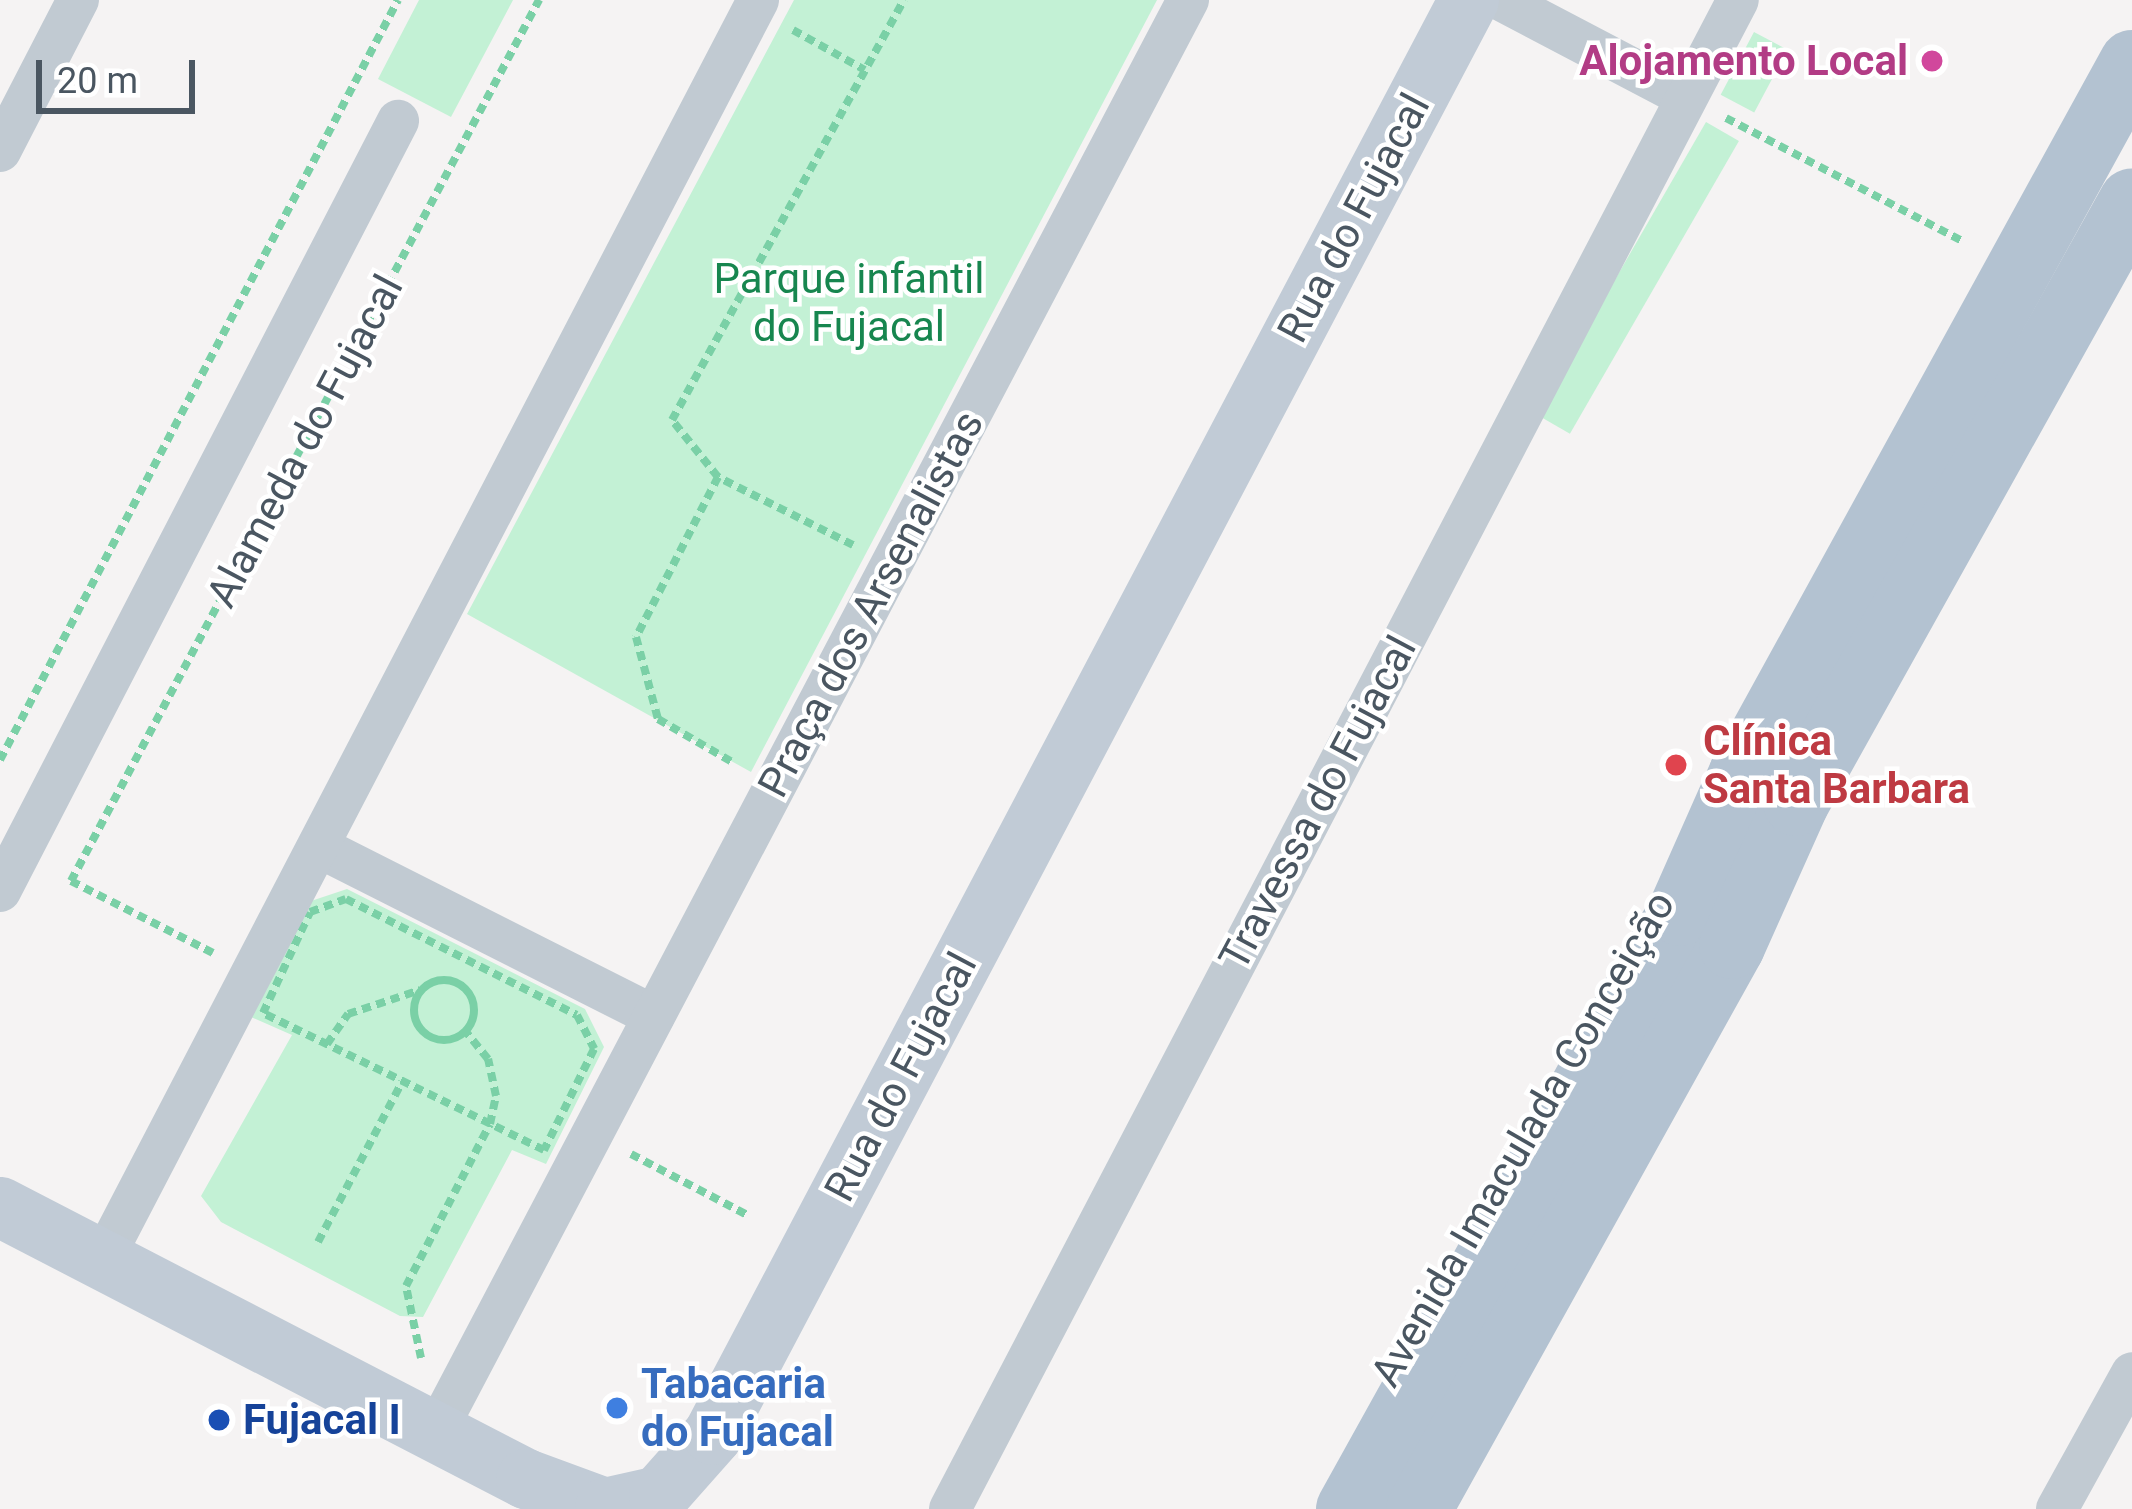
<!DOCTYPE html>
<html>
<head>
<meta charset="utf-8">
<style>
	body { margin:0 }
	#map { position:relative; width:2132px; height:1509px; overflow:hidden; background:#f5f3f3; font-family:Roboto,sans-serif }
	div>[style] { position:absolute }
	.green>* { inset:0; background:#c3f1d5; transform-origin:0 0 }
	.path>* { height:8px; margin-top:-4px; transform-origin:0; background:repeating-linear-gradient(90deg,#7ad0a6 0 9px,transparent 0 15px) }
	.path>.ring { margin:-4px; padding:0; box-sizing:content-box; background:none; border:8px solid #7ad0a6; border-radius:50% }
	.street>* { height:42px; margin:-21px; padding:0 21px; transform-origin:21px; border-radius:21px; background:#c1cad2 }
	.secondary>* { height:60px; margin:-30px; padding:0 30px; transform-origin:30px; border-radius:30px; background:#c1cbd6 }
	.primary>* { height:66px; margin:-33px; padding:0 33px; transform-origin:33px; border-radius:33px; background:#b3c2d1 }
	.dots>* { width:33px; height:33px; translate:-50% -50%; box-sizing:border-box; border:6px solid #fff; border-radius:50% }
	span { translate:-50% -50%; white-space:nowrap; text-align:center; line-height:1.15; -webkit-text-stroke:9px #fff; paint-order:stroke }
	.hotel-label { font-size:42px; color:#b23c85; font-weight:700 }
	.right { translate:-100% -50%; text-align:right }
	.street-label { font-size:42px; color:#4a5661 }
	.park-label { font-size:42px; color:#17864f }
	.health-label { font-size:42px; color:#be3a42; font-weight:700 }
	.left { translate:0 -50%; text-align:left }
	.shop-label { font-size:42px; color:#366cbe; font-weight:700 }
	.transit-label { font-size:42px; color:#164399; font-weight:700 }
	.scale { position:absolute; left:36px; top:60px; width:159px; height:54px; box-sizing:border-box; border:6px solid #4a5661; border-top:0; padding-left:15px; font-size:36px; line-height:42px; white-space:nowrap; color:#4a5661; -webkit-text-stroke:9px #fff; paint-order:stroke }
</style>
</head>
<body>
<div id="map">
	<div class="green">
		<i style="clip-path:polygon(419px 0,513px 0,451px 117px,378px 79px)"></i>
		<i style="clip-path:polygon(794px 0,1157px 0,751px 772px,467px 614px)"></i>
		<i style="left:1754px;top:32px;width:38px;height:71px;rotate:28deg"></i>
		<i style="left:1706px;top:122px;width:38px;height:338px;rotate:30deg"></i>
		<i style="clip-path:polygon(347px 889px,585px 1009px,604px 1047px,546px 1164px,512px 1150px,423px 1317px,400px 1316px,221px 1222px,201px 1196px,292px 1035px,251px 1017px,305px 903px)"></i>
	</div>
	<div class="path">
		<i style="left:793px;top:30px;width:82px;rotate:29.1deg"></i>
		<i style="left:1726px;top:118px;width:268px;rotate:27.5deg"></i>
		<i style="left:718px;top:477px;width:180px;rotate:117.1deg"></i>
		<i style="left:636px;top:637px;width:85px;rotate:75deg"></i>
		<i style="left:658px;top:719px;width:88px;rotate:30.1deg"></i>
		<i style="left:853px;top:545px;width:151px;rotate:-153.3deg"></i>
		<i style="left:718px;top:477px;width:73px;rotate:-128.9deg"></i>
		<i style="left:672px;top:420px;width:480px;rotate:-61.1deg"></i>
		<i style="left:0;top:760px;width:858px;rotate:-62.36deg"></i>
		<i style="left:71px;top:881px;width:998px;rotate:-62.02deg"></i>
		<i style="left:71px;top:881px;width:159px;rotate:26.9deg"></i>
		<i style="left:346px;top:899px;width:258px;rotate:26.7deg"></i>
		<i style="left:577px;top:1015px;width:38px;rotate:63deg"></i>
		<i style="left:594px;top:1049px;width:113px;rotate:116.3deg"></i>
		<i style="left:544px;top:1150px;width:313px;rotate:-154deg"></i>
		<i style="left:263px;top:1013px;width:111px;rotate:-65deg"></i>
		<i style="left:310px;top:912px;width:38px;rotate:-20deg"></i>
		<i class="ring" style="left:414px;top:980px;width:52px;height:52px"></i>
		<i style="left:327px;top:1044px;width:37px;rotate:-55deg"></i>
		<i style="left:348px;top:1014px;width:76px;rotate:-18.4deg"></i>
		<i style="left:631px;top:1154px;width:131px;rotate:27.7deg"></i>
		<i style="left:318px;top:1242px;width:181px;rotate:-62.3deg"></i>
		<i style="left:421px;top:1358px;width:74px;rotate:-101.8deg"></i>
		<i style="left:406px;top:1286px;width:182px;rotate:-62.6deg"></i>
		<i style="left:490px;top:1124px;width:29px;rotate:-78deg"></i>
		<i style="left:496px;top:1096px;width:38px;rotate:-102deg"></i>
		<i style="left:488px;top:1059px;width:36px;rotate:-129deg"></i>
	</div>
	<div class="street">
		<i style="left:1501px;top:0;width:209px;rotate:27.7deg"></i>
		<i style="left:0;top:151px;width:170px;rotate:-62.7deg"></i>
		<i style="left:319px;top:847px;width:375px;rotate:26.8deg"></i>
		<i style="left:0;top:891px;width:867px;rotate:-62.67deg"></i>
		<i style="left:103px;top:1259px;width:1419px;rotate:-62.51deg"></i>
		<i style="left:434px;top:1435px;width:1621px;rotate:-62.28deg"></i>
		<i style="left:950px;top:1509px;width:1702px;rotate:-62.43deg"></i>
		<i style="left:2057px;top:1509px;width:155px;rotate:-61.1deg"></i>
	</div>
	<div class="secondary">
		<i style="left:0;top:1207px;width:592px;rotate:27.34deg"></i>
		<i style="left:526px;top:1479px;width:84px;rotate:20.2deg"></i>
		<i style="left:605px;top:1508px;width:55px;rotate:-12.5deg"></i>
		<i style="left:659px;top:1496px;width:81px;rotate:-48.5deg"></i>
		<i style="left:713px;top:1435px;width:1622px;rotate:-62.22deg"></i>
	</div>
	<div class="primary">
		<i style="left:1349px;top:1509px;width:682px;rotate:-60.95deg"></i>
		<i style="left:1680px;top:913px;width:153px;rotate:-66.1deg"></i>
		<i style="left:1742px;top:773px;width:810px;rotate:-61.22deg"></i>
		<i style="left:1419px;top:1509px;width:644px;rotate:-60.93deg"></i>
		<i style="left:1732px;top:946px;width:157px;rotate:-65.9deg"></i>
		<i style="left:1796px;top:803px;width:689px;rotate:-60.83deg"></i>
	</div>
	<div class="dots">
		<i style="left:1932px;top:61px;background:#d1479c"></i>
		<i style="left:1676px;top:765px;background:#e0444e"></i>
		<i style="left:617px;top:1408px;background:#3f7fe0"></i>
		<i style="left:219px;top:1420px;background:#1a4fb4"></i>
	</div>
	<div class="hotel-label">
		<span class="right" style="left:1908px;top:61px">Alojamento Local</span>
	</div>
	<div class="street-label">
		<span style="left:1354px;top:218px;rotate:-62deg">Rua do Fujacal</span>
		<span style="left:305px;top:441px;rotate:-62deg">Alameda do Fujacal</span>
		<span style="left:871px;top:604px;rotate:-62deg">Praça dos Arsenalistas</span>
		<span style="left:1318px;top:803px;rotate:-62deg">Travessa do Fujacal</span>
		<span style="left:901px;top:1077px;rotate:-62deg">Rua do Fujacal</span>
		<span style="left:1523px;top:1139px;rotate:-60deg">Avenida Imaculada Conceição</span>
	</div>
	<div class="park-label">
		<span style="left:849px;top:303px">Parque infantil<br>do Fujacal</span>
	</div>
	<div class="health-label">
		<span class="left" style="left:1703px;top:765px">Clínica<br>Santa Barbara</span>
	</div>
	<div class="shop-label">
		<span class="left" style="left:641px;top:1408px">Tabacaria<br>do Fujacal</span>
	</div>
	<div class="transit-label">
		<span class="left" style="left:243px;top:1420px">Fujacal I</span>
	</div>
	<div class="scale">20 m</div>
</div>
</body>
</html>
